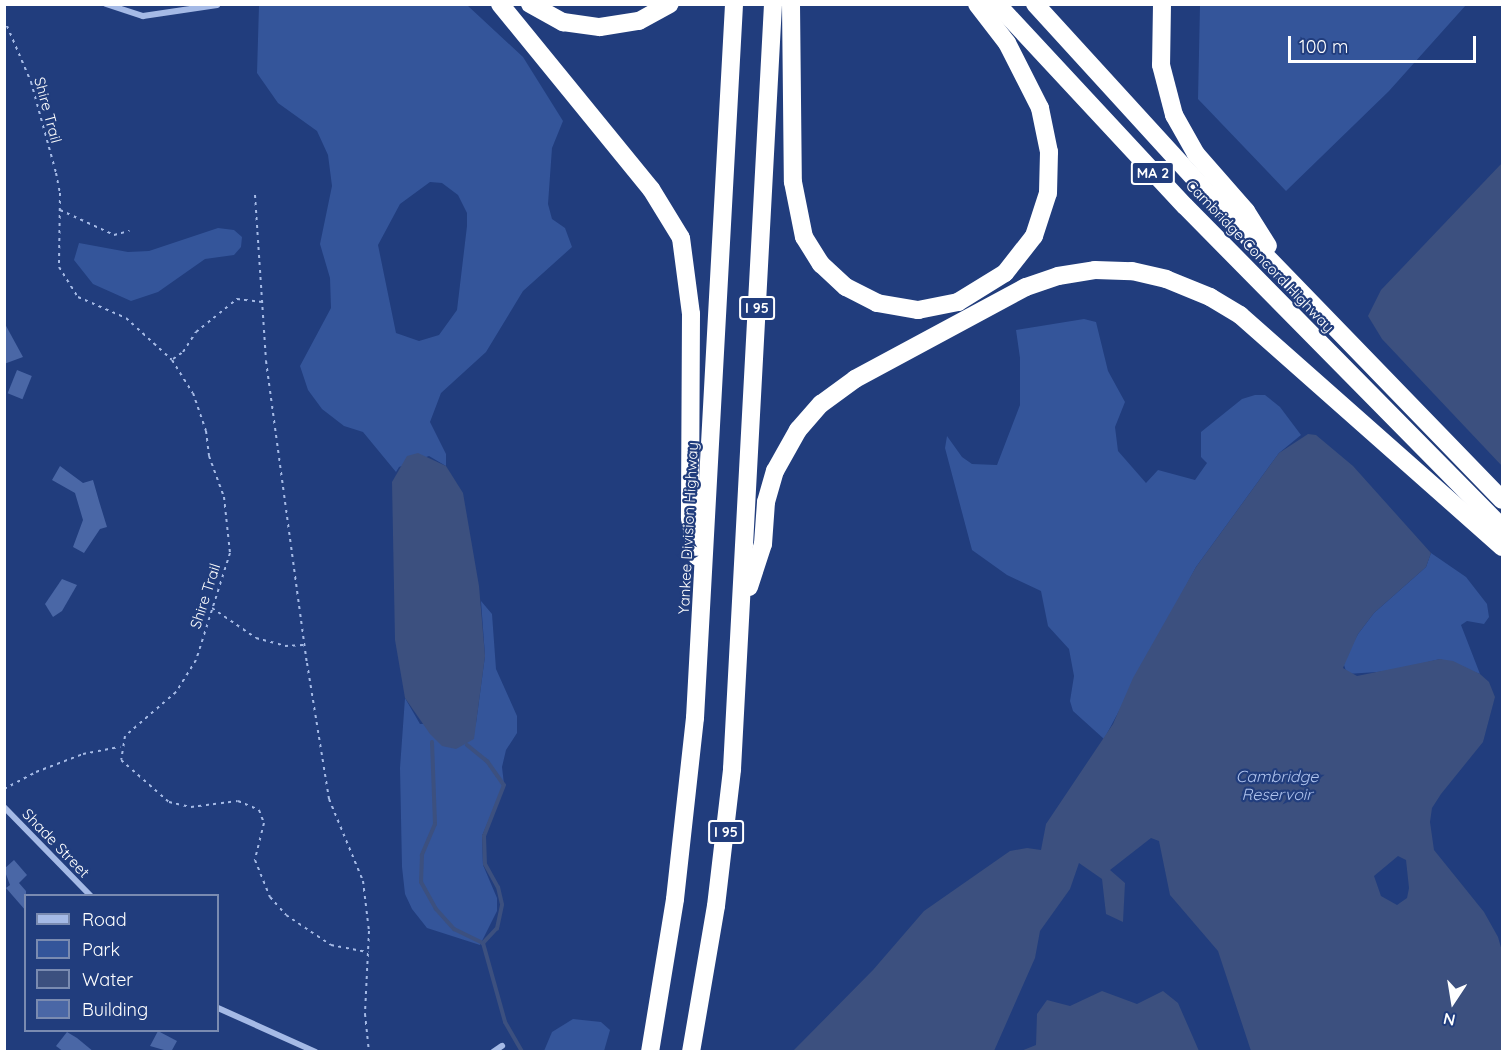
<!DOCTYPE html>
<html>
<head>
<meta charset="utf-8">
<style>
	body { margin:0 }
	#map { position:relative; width:1507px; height:1056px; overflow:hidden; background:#213d7d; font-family:Quicksand,sans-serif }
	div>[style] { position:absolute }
	.green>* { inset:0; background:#34559a }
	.water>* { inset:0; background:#3c507f }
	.stream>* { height:4px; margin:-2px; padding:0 2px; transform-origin:2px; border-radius:2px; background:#3c507f }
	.building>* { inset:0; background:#4a67a6; transform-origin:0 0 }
	.path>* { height:2px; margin-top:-1px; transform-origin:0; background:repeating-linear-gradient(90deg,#a5bae6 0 3px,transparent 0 7.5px) }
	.minor>* { height:6px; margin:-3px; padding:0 3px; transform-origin:3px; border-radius:3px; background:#a5bae6 }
	.motorway>* { height:18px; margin:-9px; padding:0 9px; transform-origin:9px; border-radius:9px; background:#fff }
	span { translate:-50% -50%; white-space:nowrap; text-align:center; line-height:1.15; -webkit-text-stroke:4.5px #213d7d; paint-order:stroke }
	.shield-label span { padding:2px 4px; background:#213d7d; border:2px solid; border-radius:4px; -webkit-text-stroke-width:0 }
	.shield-label { font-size:14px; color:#fff; font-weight:700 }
	.street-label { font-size:15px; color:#fff }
	.water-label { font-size:16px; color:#b0c4ee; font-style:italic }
	.frame { position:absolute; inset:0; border:6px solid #fff; pointer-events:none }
	.legend { position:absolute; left:24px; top:894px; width:195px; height:138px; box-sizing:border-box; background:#213d7d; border:2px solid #7a8bb1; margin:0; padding:8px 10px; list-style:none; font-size:18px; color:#fff }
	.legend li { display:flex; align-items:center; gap:12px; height:30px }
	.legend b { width:30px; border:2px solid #7a8bb1 }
	.north { position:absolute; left:1423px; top:972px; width:60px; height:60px; -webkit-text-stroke:4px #213d7d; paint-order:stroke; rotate:192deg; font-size:16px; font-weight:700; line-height:24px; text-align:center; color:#fff }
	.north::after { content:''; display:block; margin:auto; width:21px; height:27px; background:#fff; clip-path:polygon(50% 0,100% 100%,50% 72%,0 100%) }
	.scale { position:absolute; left:1288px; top:36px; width:188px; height:27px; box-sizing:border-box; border:3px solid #fff; border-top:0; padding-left:8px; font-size:18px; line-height:21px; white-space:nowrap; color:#fff; -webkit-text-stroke:4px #213d7d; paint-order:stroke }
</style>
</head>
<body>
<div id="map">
	<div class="green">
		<i style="clip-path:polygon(evenodd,259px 5px,467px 5px,523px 57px,563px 121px,552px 148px,548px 204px,552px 219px,565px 228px,572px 247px,523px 291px,486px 352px,441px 393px,430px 422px,446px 454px,446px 466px,429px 456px,399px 467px,396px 472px,363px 432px,344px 426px,322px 409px,308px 390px,300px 366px,331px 308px,330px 278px,320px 244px,332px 186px,328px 155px,317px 131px,278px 103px,257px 73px,259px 5px,430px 182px,442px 183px,458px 195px,467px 213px,467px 226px,457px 310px,439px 335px,419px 341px,396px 333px,378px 245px,400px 204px,430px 182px)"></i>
		<i style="clip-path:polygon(1200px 5px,1200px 4px,1466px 5px,1389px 91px,1286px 191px,1198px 99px)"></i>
		<i style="clip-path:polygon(218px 228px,234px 230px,242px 237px,241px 247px,234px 255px,205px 259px,158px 292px,131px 301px,93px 284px,74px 260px,79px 243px,128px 252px,149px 251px)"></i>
		<i style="clip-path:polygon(1084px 319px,1096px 322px,1108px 371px,1125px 402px,1115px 427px,1118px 451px,1146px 483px,1158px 470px,1195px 480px,1207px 463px,1201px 457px,1201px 432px,1242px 399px,1255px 395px,1265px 395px,1280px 407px,1301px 435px,1279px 453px,1196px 567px,1104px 739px,1073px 711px,1070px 701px,1074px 676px,1069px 649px,1048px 626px,1041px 591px,1007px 575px,972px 550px,945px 448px,947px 436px,962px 457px,972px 464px,997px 465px,1020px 405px,1020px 358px,1016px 330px)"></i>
		<i style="clip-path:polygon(1431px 553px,1466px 577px,1487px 604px,1489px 617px,1484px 624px,1467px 621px,1461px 625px,1480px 674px,1440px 659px,1392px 671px,1347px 674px,1343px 662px,1358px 634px,1374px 613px,1426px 567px)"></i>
		<i style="clip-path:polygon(481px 601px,492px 614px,496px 669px,517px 716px,517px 733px,506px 750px,502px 767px,504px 784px,482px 836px,483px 865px,497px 898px,497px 911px,480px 945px,427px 928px,412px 909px,405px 894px,402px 867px,400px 768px,405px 698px,420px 724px,476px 723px,485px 656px)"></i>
		<i style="clip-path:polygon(573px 1019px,601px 1022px,610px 1030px,604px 1051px,544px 1051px,552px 1032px)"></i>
	</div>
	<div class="water">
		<i style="clip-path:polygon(1502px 163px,1502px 466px,1382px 339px,1368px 316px,1381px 290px)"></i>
		<i style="clip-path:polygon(evenodd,1308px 434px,1316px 435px,1353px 466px,1431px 553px,1426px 567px,1374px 613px,1358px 634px,1343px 668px,1357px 676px,1440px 659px,1453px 661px,1480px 674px,1489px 682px,1495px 697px,1483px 742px,1441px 794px,1432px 808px,1430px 822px,1434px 850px,1484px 912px,1498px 937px,1502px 951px,1502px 1051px,1251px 1051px,1218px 951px,1170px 895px,1159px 841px,1151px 838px,1110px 870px,1125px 883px,1123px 922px,1106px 914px,1102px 879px,1079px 863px,1070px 889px,1040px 931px,1035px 958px,994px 1051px,793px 1051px,873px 970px,924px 911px,1010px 851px,1027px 848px,1041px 850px,1046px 824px,1113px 724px,1133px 678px,1196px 567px,1279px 453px,1308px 434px,1398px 856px,1406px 860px,1409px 888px,1407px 898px,1397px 905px,1381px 896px,1374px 876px,1398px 856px)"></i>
		<i style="clip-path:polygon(418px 453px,446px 466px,463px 493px,479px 586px,485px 656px,474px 739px,456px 749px,442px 746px,430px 734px,405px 698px,395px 640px,392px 482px,407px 456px)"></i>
		<i style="clip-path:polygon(1102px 991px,1137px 1004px,1163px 991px,1178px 1003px,1199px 1051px,1021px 1051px,1036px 1045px,1037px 1014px,1047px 1000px,1070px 1006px)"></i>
	</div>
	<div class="stream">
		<i style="left:432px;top:742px;width:82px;rotate:87.9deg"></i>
		<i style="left:435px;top:824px;width:34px;rotate:113deg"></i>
		<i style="left:422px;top:855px;width:27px;rotate:92deg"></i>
		<i style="left:421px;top:882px;width:31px;rotate:61deg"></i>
		<i style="left:436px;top:909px;width:27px;rotate:48deg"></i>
		<i style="left:454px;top:929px;width:32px;rotate:26deg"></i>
		<i style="left:467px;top:745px;width:26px;rotate:39deg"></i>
		<i style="left:487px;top:761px;width:29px;rotate:55deg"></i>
		<i style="left:504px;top:785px;width:55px;rotate:111.4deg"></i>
		<i style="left:484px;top:836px;width:28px;rotate:88deg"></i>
		<i style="left:485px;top:864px;width:26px;rotate:61deg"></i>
		<i style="left:498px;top:887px;width:18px;rotate:77deg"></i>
		<i style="left:502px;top:905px;width:24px;rotate:102deg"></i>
		<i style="left:497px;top:928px;width:21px;rotate:133deg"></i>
		<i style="left:483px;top:943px;width:82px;rotate:74.4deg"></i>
		<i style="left:505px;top:1022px;width:34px;rotate:60deg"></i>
	</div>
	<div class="building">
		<i style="clip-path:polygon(5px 324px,23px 357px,4px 364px,4px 324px)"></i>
		<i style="left:17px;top:370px;width:16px;height:25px;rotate:22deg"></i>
		<i style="clip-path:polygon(60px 466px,83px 483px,93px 480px,99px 501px,107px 527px,100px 529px,84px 553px,73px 547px,83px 520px,75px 493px,52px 480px)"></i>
		<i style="clip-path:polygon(62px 579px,77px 585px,62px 611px,53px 617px,45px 604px)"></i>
		<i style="clip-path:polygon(14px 860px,27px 875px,19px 883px,26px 891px,26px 911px,6px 888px,10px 885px,4px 869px)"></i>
		<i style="clip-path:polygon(158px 1031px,177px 1041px,171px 1052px,150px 1046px)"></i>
		<i style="clip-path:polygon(67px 1032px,77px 1038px,94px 1052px,64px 1052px,56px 1046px)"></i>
	</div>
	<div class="path">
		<i style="left:4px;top:19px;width:69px;rotate:66.8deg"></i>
		<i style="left:31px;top:82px;width:94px;rotate:74.6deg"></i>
		<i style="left:56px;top:173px;width:20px;rotate:79deg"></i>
		<i style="left:60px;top:193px;width:74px;rotate:90.8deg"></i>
		<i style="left:59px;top:267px;width:36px;rotate:58deg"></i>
		<i style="left:78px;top:297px;width:52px;rotate:23.6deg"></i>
		<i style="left:126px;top:318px;width:62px;rotate:42.4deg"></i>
		<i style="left:172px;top:360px;width:39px;rotate:58deg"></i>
		<i style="left:193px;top:393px;width:40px;rotate:71.1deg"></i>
		<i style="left:206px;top:431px;width:25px;rotate:83deg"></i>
		<i style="left:209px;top:456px;width:44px;rotate:69.9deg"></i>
		<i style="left:224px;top:497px;width:56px;rotate:83.9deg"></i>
		<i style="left:230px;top:553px;width:112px;rotate:107.6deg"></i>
		<i style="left:196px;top:660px;width:38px;rotate:122deg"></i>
		<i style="left:176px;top:692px;width:67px;rotate:139.2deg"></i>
		<i style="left:125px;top:736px;width:24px;rotate:99deg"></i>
		<i style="left:121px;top:760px;width:64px;rotate:41.2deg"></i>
		<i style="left:169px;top:802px;width:23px;rotate:13deg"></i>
		<i style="left:191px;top:807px;width:47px;rotate:-7.3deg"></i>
		<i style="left:238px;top:801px;width:23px;rotate:23deg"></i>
		<i style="left:259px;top:810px;width:14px;rotate:69deg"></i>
		<i style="left:264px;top:823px;width:38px;rotate:104deg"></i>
		<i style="left:255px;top:860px;width:40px;rotate:68deg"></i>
		<i style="left:270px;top:897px;width:24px;rotate:48deg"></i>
		<i style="left:286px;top:915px;width:54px;rotate:33.7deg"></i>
		<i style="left:331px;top:945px;width:38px;rotate:11deg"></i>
		<i style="left:255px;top:195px;width:166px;rotate:86.2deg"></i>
		<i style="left:266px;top:361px;width:305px;rotate:82.3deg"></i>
		<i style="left:307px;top:663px;width:138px;rotate:80.8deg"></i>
		<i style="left:329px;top:799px;width:89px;rotate:67.5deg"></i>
		<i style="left:363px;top:881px;width:50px;rotate:83.2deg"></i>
		<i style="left:369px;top:931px;width:83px;rotate:92.8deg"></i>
		<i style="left:365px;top:1014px;width:38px;rotate:84deg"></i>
		<i style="left:60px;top:210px;width:60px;rotate:24.8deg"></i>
		<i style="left:114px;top:235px;width:16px;rotate:-15deg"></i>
		<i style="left:173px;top:359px;width:12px;rotate:-35deg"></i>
		<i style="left:183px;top:352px;width:24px;rotate:-57deg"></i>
		<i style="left:196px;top:332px;width:53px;rotate:-38.8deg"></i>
		<i style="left:237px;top:299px;width:25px;rotate:7deg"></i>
		<i style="left:212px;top:608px;width:53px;rotate:34.3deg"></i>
		<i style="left:256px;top:638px;width:30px;rotate:15deg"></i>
		<i style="left:285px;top:646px;width:18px;rotate:-3deg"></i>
		<i style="left:4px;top:789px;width:36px;rotate:-28deg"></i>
		<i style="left:36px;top:772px;width:50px;rotate:-21deg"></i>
		<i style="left:83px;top:754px;width:38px;rotate:-11deg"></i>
	</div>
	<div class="minor">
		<i style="left:106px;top:4px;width:39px;rotate:18deg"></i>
		<i style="left:143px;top:16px;width:75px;rotate:-8.5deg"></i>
		<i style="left:4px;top:807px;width:124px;rotate:45.7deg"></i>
		<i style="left:218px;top:1008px;width:107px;rotate:24.2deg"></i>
		<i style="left:493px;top:1052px;width:11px;rotate:-34deg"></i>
	</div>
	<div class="motorway">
		<i style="left:500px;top:4px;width:239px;rotate:50.8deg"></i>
		<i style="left:651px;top:189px;width:57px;rotate:58.5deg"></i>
		<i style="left:681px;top:238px;width:77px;rotate:82.5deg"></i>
		<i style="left:691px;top:314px;width:204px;rotate:90.3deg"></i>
		<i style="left:690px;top:518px;width:39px;rotate:80deg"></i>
		<i style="left:530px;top:4px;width:38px;rotate:29deg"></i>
		<i style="left:563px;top:22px;width:37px;rotate:8deg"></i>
		<i style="left:600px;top:27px;width:39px;rotate:-9deg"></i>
		<i style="left:639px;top:21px;width:35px;rotate:-29deg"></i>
		<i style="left:791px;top:4px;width:178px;rotate:89.4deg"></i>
		<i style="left:793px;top:182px;width:56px;rotate:78.7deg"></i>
		<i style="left:804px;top:237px;width:32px;rotate:58deg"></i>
		<i style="left:821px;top:264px;width:34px;rotate:43deg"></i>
		<i style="left:846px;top:287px;width:35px;rotate:27deg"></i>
		<i style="left:877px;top:303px;width:42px;rotate:9.7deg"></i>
		<i style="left:918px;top:310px;width:41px;rotate:-11.3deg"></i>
		<i style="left:958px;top:302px;width:55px;rotate:-31.7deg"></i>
		<i style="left:1005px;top:273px;width:47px;rotate:-51.9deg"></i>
		<i style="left:1034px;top:236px;width:45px;rotate:-72deg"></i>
		<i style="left:1048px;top:193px;width:41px;rotate:-88.6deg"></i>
		<i style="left:1049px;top:152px;width:45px;rotate:-101.6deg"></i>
		<i style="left:1040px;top:108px;width:73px;rotate:-116.9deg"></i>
		<i style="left:1007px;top:43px;width:49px;rotate:-127.6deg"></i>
		<i style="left:997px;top:4px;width:276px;rotate:47.1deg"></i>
		<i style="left:1185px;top:206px;width:451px;rotate:45.4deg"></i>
		<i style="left:1035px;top:4px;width:333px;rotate:47.6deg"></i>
		<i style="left:1260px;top:250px;width:348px;rotate:45.9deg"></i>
		<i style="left:1162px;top:4px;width:61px;rotate:90.9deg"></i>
		<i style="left:1161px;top:65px;width:52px;rotate:75.4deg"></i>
		<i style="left:1174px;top:115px;width:45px;rotate:60.6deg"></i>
		<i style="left:1196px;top:154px;width:76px;rotate:48.7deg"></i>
		<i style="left:1246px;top:211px;width:41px;rotate:57.8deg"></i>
		<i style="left:749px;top:587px;width:45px;rotate:-72deg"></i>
		<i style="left:763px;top:544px;width:42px;rotate:-85.9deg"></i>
		<i style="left:766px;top:502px;width:32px;rotate:-74deg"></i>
		<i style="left:775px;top:471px;width:47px;rotate:-60.7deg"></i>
		<i style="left:798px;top:430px;width:35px;rotate:-49deg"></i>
		<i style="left:821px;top:404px;width:42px;rotate:-36.3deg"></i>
		<i style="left:855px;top:379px;width:194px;rotate:-28.3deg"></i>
		<i style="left:1026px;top:287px;width:34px;rotate:-19deg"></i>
		<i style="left:1058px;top:276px;width:37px;rotate:-9deg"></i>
		<i style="left:1095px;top:270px;width:37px;rotate:2deg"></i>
		<i style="left:1132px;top:271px;width:35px;rotate:13deg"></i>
		<i style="left:1166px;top:279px;width:48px;rotate:22.2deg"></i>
		<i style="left:1210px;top:297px;width:35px;rotate:31deg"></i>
		<i style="left:1240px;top:315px;width:350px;rotate:41.5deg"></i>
		<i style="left:650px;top:1052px;width:155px;rotate:-80.7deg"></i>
		<i style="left:675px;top:899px;width:182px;rotate:-83.7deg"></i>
		<i style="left:695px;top:718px;width:715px;rotate:-86.87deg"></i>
		<i style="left:691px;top:1052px;width:148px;rotate:-80.3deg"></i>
		<i style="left:716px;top:906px;width:138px;rotate:-83.3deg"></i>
		<i style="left:732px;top:769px;width:766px;rotate:-86.93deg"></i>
	</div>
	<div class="shield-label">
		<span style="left:1153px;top:173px">MA 2</span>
		<span style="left:757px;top:308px">I 95</span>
		<span style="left:726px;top:832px">I 95</span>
	</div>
	<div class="street-label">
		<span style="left:48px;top:110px;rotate:75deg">Shire Trail</span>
		<span style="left:1260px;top:256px;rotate:46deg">Cambridge Concord Highway</span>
		<span style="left:688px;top:528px;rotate:-87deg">Yankee Division Highway</span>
		<span style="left:205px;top:596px;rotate:-72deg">Shire Trail</span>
		<span style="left:56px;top:843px;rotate:46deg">Shade Street</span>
	</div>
	<div class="water-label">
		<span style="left:1277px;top:785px">Cambridge<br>Reservoir</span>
	</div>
	<div class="frame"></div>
	<ul class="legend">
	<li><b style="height:8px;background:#a5bae6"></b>Road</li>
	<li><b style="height:16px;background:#34559a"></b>Park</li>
	<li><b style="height:16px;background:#3c507f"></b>Water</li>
	<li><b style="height:16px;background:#4a67a6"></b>Building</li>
	</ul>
	<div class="north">N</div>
	<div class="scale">100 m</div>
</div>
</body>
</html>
